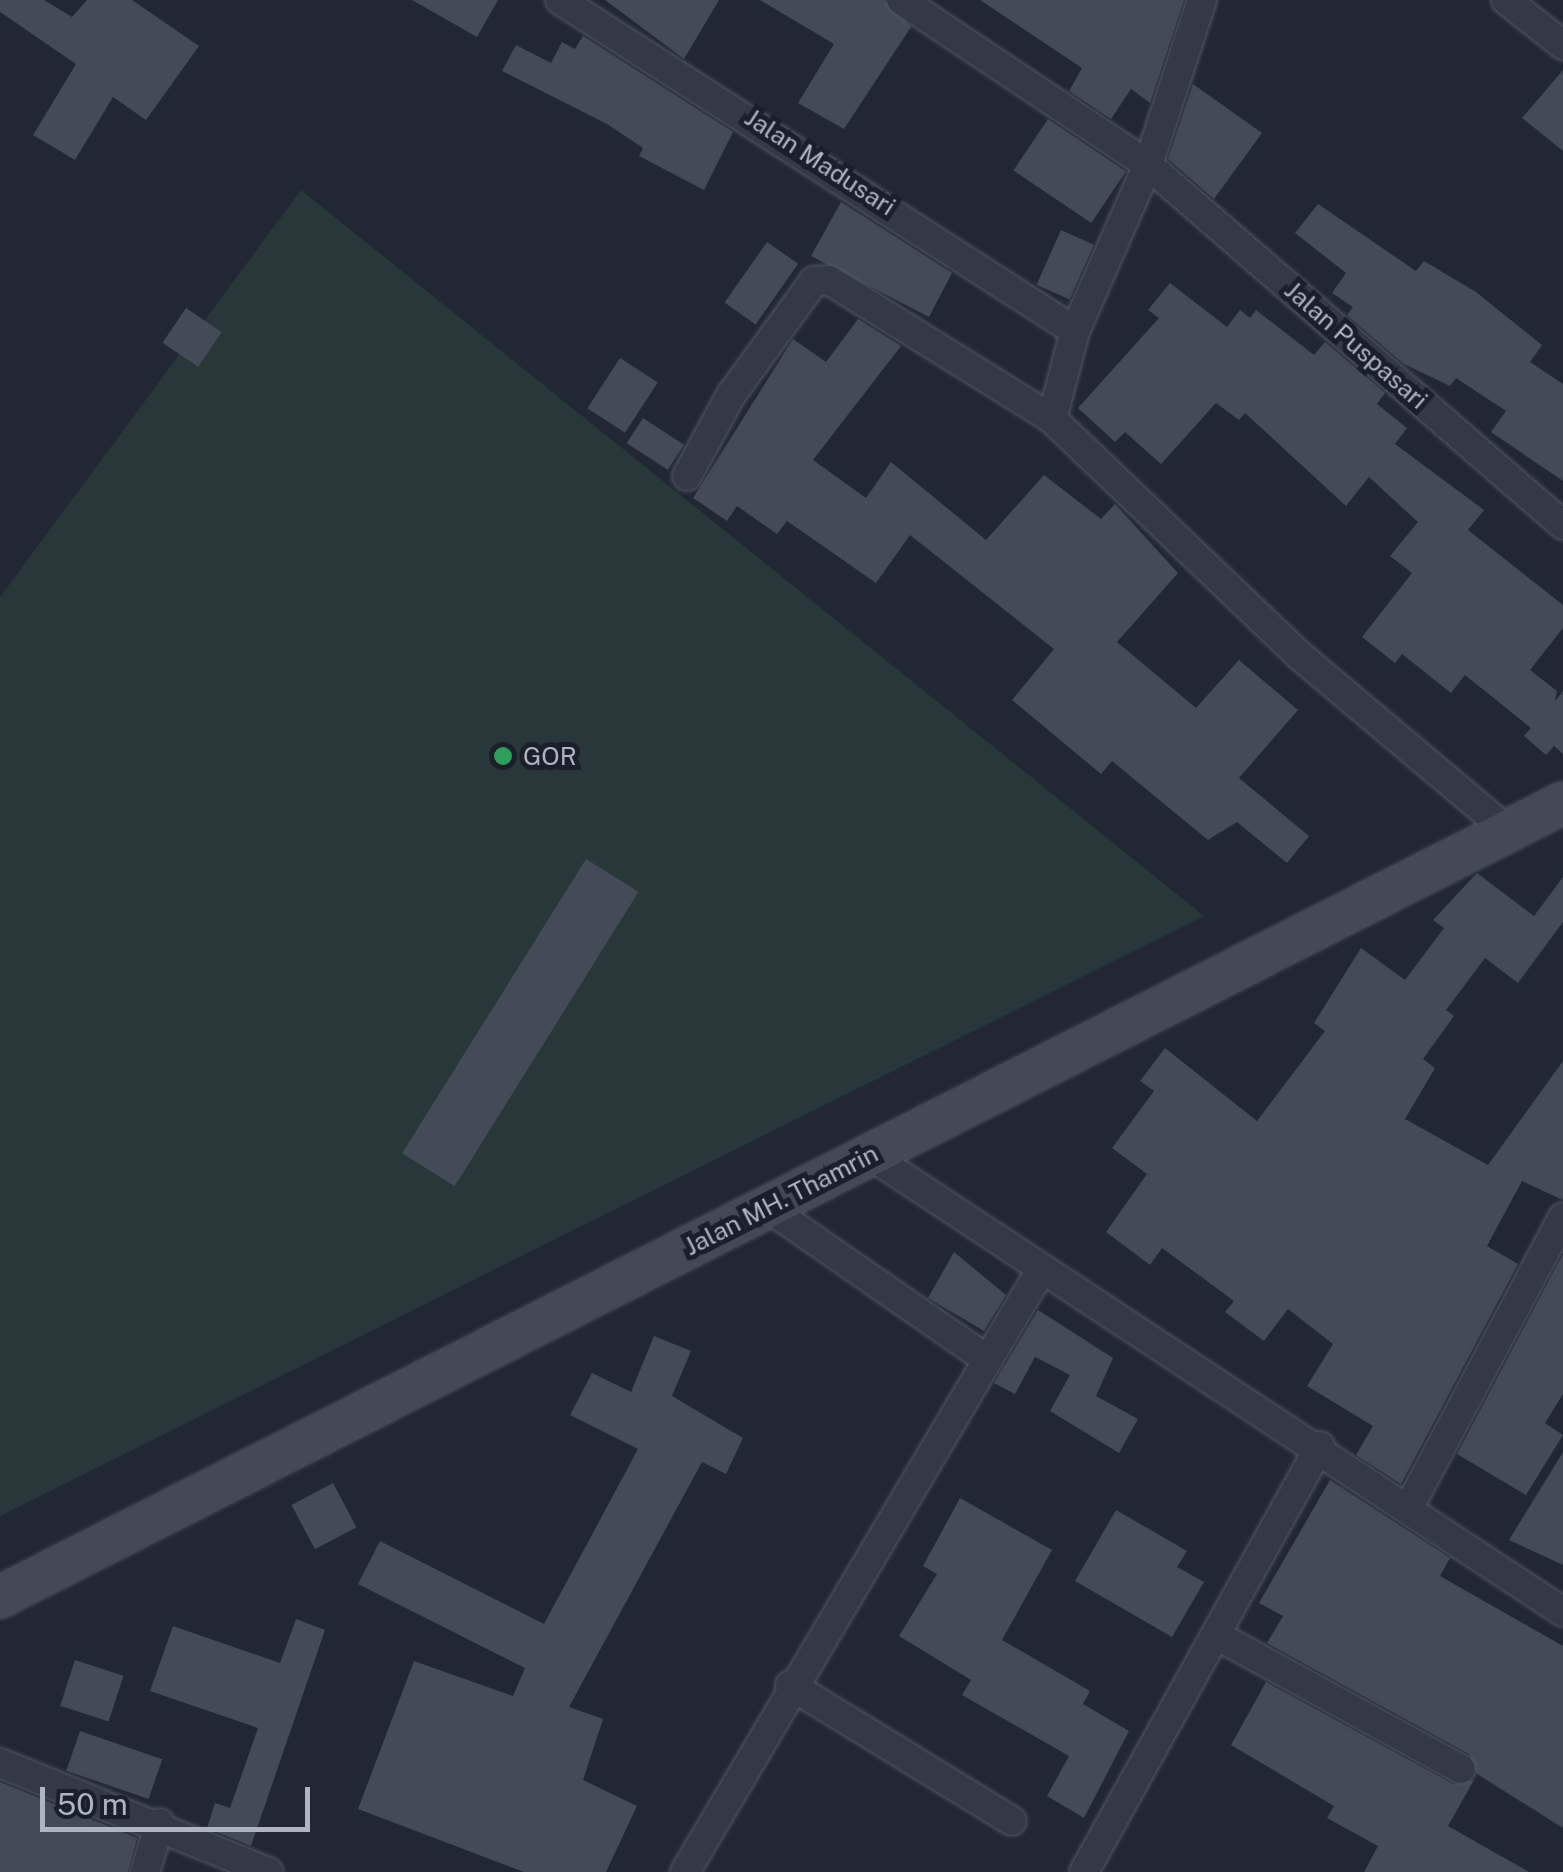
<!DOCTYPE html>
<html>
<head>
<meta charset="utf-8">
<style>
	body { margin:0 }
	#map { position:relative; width:1563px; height:1872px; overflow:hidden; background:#222734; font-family:"Public Sans",sans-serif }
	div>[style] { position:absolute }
	.green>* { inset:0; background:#283739 }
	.building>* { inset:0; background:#434a58; transform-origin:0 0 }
	.roads { filter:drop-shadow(0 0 2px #525762) drop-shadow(0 0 2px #525762) }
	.minor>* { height:28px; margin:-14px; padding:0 14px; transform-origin:14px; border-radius:14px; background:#353945 }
	.secondary>* { height:40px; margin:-20px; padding:0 20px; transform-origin:20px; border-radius:20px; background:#444857 }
	.dots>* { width:28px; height:28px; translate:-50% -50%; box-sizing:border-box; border:5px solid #1b1f29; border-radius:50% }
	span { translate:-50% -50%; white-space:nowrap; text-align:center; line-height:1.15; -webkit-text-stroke:10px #1b1f29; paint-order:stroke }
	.street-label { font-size:25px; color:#afb4c1 }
	.poi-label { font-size:25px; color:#afb4c1 }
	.left { translate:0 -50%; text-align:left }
	.scale { position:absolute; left:40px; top:1787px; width:270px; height:45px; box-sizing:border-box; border:5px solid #afb4c1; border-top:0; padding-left:12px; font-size:30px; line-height:35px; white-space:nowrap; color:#afb4c1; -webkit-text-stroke:8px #1b1f29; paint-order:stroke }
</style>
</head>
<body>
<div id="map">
	<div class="green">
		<i style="clip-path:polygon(301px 190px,1204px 916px,0 1516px,0 597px)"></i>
	</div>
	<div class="building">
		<i style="clip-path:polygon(0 0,44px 0,72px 17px,87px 0,132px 0,199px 46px,146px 120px,113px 97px,75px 160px,33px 135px,76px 64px,0 12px)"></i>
		<i style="clip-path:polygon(412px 0,498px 0,477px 37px)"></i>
		<i style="clip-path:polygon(605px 0,719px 0,684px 59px)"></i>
		<i style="clip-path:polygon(760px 0,884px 0,911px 27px,844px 129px,798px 103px,834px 44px)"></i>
		<i style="clip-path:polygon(980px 0,1184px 0,1150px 103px,1131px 89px,1111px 119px,1069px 91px,1082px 68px)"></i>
		<i style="clip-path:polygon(583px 36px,733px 132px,704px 190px,639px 156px,643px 148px,607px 124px,502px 71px,516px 45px,551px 63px,562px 42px,575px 49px)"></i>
		<i style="clip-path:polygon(1563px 70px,1563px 151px,1522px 118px)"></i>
		<i style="clip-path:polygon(1193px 84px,1262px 133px,1214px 199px,1168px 159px)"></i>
		<i style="left:1048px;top:119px;width:94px;height:62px;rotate:34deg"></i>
		<i style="clip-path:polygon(841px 202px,952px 273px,929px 317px,811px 256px)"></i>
		<i style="clip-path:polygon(1318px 204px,1416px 271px,1424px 261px,1476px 292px,1542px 345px,1530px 362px,1563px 384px,1563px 481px,1491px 432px,1506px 411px,1456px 378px,1450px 386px,1404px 364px,1347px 315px,1353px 307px,1332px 293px,1346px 273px,1295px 233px)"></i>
		<i style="left:1061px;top:230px;width:36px;height:60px;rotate:24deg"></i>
		<i style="left:767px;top:242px;width:38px;height:74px;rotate:35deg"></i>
		<i style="clip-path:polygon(1170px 283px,1227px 327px,1240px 310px,1250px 318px,1256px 310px,1314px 355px,1325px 342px,1385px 393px,1377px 404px,1407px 428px,1395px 444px,1484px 510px,1468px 530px,1563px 605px,1563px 628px,1530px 670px,1557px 691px,1555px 701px,1563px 691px,1563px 754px,1554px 746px,1546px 755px,1524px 736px,1531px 728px,1465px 675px,1451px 693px,1402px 654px,1395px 663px,1362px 637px,1412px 573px,1390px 556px,1418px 522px,1369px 477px,1346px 506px,1245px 413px,1239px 420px,1216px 403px,1161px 464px,1125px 432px,1115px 442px,1078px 408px,1159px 318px,1148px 310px)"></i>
		<i style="left:186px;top:308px;width:43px;height:42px;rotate:34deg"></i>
		<i style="clip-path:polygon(858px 319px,901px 346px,813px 460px,866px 498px,891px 462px,986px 540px,1044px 475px,1101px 519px,1115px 504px,1178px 573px,1117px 642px,1196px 708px,1239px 660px,1298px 710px,1239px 778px,1309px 836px,1287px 863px,1237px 822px,1208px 840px,1112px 761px,1101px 774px,1012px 700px,1054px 649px,910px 535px,876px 583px,787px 521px,777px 534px,737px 506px,727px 521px,693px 498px,793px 339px,826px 362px)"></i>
		<i style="left:620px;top:358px;width:45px;height:60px;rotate:33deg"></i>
		<i style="left:643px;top:418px;width:49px;height:30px;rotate:33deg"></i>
		<i style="left:586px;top:859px;width:62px;height:347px;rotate:32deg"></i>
		<i style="clip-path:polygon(1477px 873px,1534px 916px,1563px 877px,1563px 922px,1518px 983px,1485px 958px,1446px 1010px,1454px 1016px,1423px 1059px,1435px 1068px,1405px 1119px,1488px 1165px,1563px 1061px,1563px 1200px,1522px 1181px,1487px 1246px,1518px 1264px,1401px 1484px,1356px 1455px,1373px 1426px,1307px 1386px,1333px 1344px,1288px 1309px,1264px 1341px,1225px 1312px,1234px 1301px,1162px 1248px,1150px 1265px,1106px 1232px,1147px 1174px,1112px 1148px,1154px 1091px,1140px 1081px,1165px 1048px,1257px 1121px,1325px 1031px,1314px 1023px,1361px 948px,1405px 980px,1444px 928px,1433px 920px)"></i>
		<i style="clip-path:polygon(954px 1252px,1006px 1295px,984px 1331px,928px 1298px)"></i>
		<i style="clip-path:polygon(1563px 1254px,1563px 1394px,1545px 1423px,1563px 1435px,1526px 1495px,1457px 1454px)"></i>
		<i style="clip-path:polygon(1038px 1310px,1113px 1358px,1096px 1396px,1138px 1419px,1119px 1453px,1050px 1411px,1070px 1375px,1035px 1357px,1015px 1394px,994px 1383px)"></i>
		<i style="clip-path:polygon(654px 1336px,691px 1351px,672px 1396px,743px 1438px,726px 1474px,702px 1462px,569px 1707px,603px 1719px,583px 1780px,637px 1806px,606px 1872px,524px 1872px,358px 1809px,414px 1661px,513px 1696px,525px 1668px,358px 1584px,380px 1541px,544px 1624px,638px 1449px,570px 1415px,592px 1373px,631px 1392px)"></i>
		<i style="clip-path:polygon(1563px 1452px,1563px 1565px,1509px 1540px)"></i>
		<i style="clip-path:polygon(1330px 1480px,1450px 1558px,1440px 1576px,1563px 1646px,1563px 1828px,1477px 1774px,1469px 1754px,1267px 1643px,1283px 1616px,1259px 1603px)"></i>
		<i style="left:333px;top:1483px;width:50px;height:47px;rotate:62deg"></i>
		<i style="clip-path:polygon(960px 1498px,1052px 1550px,1002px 1640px,1090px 1691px,1083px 1704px,1129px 1731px,1084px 1818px,1047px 1796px,1069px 1756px,962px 1695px,971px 1680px,899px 1636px,937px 1574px,923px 1566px)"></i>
		<i style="clip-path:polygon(1116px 1510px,1187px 1551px,1177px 1567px,1204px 1582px,1172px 1637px,1075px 1581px)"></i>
		<i style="clip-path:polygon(296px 1619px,325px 1630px,251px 1846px,207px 1828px,215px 1803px,230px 1808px,258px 1728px,150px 1691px,173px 1626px,280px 1663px)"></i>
		<i style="left:75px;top:1660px;width:51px;height:48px;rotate:18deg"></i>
		<i style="clip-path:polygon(1266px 1682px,1453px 1784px,1474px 1780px,1448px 1826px,1529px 1872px,1364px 1872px,1378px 1846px,1327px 1818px,1334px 1806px,1231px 1745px)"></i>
		<i style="left:80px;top:1731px;width:87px;height:42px;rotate:19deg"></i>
		<i style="clip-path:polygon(0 1782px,137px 1838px,128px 1872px,0 1872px)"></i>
	</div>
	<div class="roads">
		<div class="minor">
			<i style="left:560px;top:0;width:612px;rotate:32.73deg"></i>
			<i style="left:901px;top:0;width:297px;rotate:33.7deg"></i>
			<i style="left:1148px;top:165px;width:549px;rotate:40.94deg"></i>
			<i style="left:1506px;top:0;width:73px;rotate:38.3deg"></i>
			<i style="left:1052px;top:419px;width:91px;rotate:-75.4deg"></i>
			<i style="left:1075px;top:331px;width:181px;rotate:-66.3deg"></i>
			<i style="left:1148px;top:165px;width:174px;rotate:-71.9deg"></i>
			<i style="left:687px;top:476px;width:92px;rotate:-61.5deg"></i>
			<i style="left:731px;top:395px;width:141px;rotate:-53.9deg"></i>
			<i style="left:814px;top:281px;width:15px;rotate:-4deg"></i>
			<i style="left:829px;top:280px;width:263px;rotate:31.9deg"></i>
			<i style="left:1052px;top:419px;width:342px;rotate:43.7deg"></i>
			<i style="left:1299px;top:655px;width:273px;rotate:40.1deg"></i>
			<i style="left:870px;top:1155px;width:830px;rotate:33.4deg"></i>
			<i style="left:767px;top:1207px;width:269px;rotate:34.7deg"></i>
			<i style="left:1409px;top:1507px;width:328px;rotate:-62deg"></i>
			<i style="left:1216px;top:1635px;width:279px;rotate:28.7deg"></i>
			<i style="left:790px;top:1685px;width:260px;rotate:31.5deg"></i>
			<i style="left:0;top:1763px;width:290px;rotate:22.1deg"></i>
			<i style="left:145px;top:1872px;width:51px;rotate:-73deg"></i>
			<i style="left:685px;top:1872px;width:699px;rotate:-59.4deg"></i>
			<i style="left:1084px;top:1872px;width:487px;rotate:-61deg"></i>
		</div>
		<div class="secondary">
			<i style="left:0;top:1597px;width:1753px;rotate:-26.93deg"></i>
		</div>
	</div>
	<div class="dots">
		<i style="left:503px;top:756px;background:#2e9e5b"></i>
	</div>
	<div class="street-label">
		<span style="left:820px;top:162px;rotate:33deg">Jalan Madusari</span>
		<span style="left:1356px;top:345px;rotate:41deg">Jalan Puspasari</span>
		<span style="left:781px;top:1200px;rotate:-27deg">Jalan MH. Thamrin</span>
	</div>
	<div class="poi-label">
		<span class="left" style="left:523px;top:756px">GOR</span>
	</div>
	<div class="scale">50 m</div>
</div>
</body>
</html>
